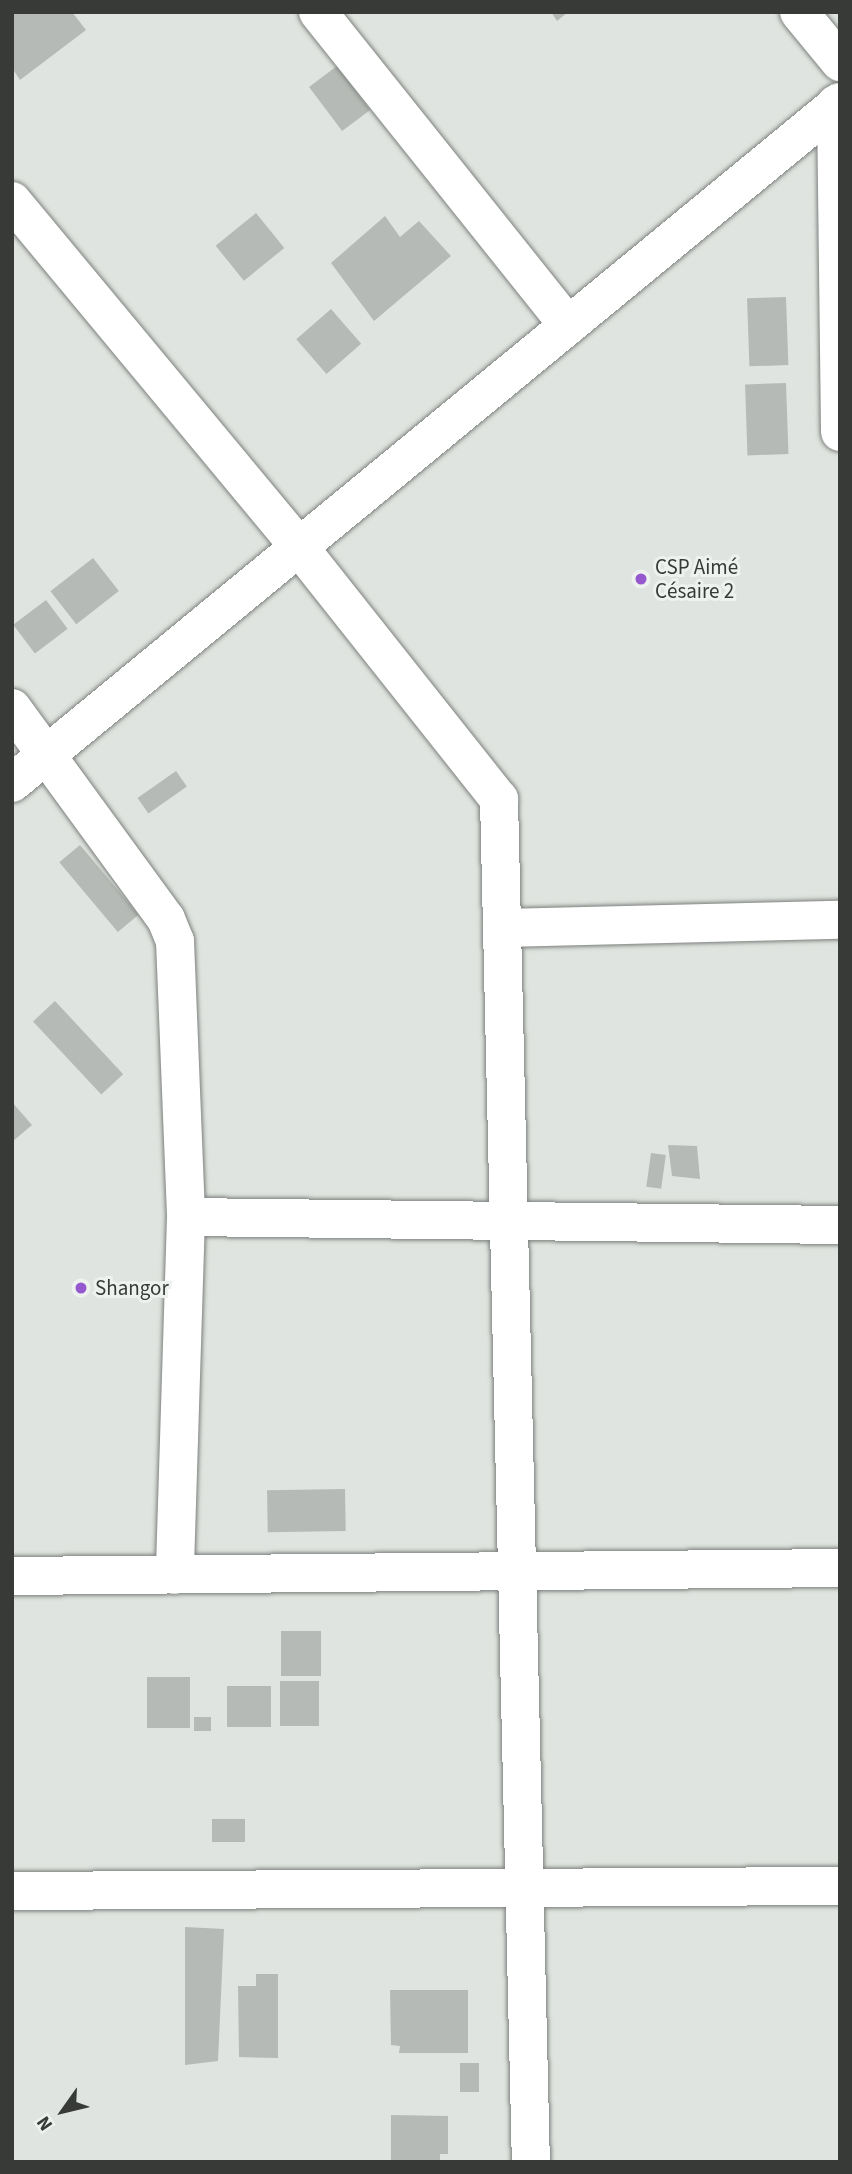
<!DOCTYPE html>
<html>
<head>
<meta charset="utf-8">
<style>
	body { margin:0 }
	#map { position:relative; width:852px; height:2174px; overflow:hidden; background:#e0e4e0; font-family:"Source Sans 3",sans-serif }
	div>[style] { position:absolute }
	.building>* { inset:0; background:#b6bab6; transform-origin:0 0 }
	.roads { filter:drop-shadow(0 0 2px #7d817d) drop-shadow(0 0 2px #7d817d) }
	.street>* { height:38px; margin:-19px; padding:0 19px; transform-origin:19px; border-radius:19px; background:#fff }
	.dots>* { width:19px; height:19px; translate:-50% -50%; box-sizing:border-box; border:4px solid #edf2ee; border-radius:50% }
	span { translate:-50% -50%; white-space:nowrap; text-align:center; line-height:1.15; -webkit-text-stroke:6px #edf2ee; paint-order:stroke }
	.poi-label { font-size:21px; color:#383a38 }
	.left { translate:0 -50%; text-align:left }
	.frame { position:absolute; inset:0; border:14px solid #383a38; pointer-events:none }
	.north { position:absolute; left:28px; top:2076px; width:70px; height:70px; -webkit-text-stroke:5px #edf2ee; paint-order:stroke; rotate:236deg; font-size:19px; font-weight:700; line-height:28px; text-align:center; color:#383a38 }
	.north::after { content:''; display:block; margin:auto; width:24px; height:32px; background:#383a38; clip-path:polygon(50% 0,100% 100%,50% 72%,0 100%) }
</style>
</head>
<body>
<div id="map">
	<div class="building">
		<i style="clip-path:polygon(12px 12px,72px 12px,86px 30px,20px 80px,12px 68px)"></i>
		<i style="clip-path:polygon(551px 12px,568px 12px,557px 21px)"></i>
		<i style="left:337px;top:66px;width:55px;height:35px;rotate:53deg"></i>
		<i style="left:256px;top:213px;width:45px;height:52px;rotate:51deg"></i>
		<i style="clip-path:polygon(385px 216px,400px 237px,419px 221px,451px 256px,374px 321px,331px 263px)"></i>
		<i style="left:786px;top:297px;width:68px;height:39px;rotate:88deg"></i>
		<i style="left:331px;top:309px;width:46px;height:46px;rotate:49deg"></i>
		<i style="left:786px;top:383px;width:71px;height:41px;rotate:88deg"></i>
		<i style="left:93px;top:558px;width:42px;height:54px;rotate:52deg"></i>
		<i style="left:46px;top:600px;width:36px;height:41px;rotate:53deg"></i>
		<i style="left:176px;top:771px;width:19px;height:47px;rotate:55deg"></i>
		<i style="left:80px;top:845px;width:91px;height:27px;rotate:50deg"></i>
		<i style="left:55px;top:1001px;width:100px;height:30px;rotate:47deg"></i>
		<i style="clip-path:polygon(12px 1102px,32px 1125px,12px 1142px)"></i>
		<i style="clip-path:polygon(668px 1145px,697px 1146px,700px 1179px,672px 1176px)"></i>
		<i style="left:651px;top:1153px;width:15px;height:34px;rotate:8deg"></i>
		<i style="left:345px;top:1489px;width:42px;height:78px;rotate:89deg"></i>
		<i style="left:281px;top:1631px;width:40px;height:45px"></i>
		<i style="left:147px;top:1677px;width:43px;height:51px"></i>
		<i style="left:280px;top:1681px;width:39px;height:45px"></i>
		<i style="left:227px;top:1686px;width:44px;height:41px"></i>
		<i style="left:194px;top:1717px;width:17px;height:14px"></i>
		<i style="left:245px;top:1819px;width:23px;height:33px;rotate:90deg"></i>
		<i style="clip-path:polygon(185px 1927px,224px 1929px,218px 2061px,185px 2065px)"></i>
		<i style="clip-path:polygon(256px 1974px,278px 1974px,278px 2058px,239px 2057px,238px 1986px,256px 1986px)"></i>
		<i style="clip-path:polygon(390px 1990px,468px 1990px,468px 2053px,399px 2053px,400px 2046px,391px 2045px)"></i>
		<i style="left:460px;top:2063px;width:19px;height:29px"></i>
		<i style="clip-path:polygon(391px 2115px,448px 2116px,448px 2154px,440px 2154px,440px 2162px,391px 2162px)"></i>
	</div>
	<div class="roads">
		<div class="street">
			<i style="left:318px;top:12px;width:401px;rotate:51.4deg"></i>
			<i style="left:799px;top:12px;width:65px;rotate:50.6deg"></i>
			<i style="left:836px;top:104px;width:328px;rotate:89.3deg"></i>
			<i style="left:12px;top:201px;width:450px;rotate:50.3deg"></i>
			<i style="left:299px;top:547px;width:322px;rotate:51.6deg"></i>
			<i style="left:499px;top:799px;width:1363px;rotate:88.66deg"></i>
			<i style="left:12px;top:708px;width:261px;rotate:53.9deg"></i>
			<i style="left:166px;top:919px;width:24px;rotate:68deg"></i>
			<i style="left:175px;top:941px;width:276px;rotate:87.7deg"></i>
			<i style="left:186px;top:1217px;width:358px;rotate:91.8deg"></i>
			<i style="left:12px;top:783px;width:1072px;rotate:-39.44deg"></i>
			<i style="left:502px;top:928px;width:338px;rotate:-1.4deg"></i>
			<i style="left:186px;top:1217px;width:654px;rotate:0.7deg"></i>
			<i style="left:12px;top:1576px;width:828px;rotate:-0.55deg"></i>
			<i style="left:12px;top:1891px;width:828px;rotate:-0.35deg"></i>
		</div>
	</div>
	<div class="dots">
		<i style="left:641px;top:579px;background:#9658ce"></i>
		<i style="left:81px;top:1288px;background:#9658ce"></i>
	</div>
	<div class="poi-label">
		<span class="left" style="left:655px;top:579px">CSP Aimé<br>Césaire 2</span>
		<span class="left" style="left:95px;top:1288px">Shangor</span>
	</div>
	<div class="frame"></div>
	<div class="north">N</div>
</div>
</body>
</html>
